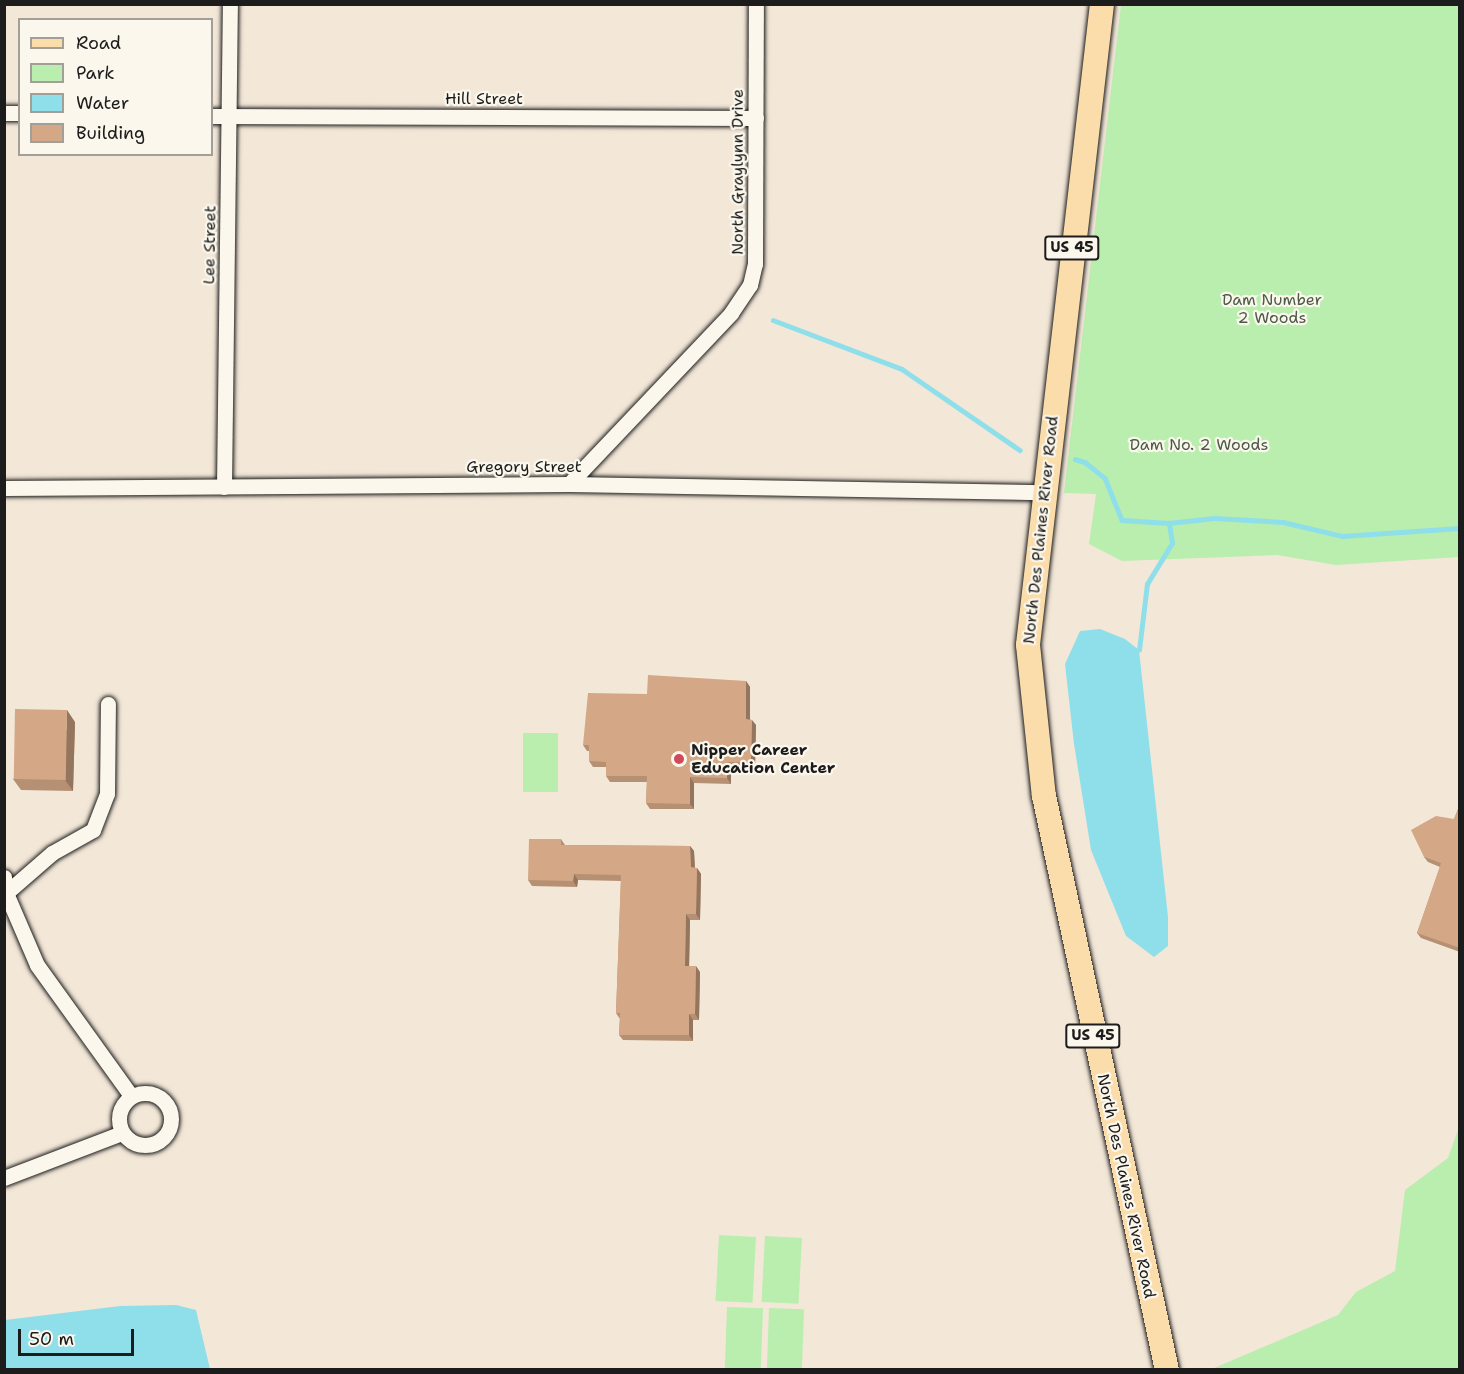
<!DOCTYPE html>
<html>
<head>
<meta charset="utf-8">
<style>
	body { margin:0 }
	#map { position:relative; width:1464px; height:1374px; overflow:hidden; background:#f3e7d8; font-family:"Shantell Sans",sans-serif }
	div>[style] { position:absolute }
	.green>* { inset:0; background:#b9eeaf; transform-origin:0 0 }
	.water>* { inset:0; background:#8fdfea }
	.stream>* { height:4.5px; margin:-2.25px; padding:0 2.25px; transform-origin:2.25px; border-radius:2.25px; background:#8fdfea }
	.roads { filter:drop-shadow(0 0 2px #1c1c1c) drop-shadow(0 0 2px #1c1c1c) }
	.minor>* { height:15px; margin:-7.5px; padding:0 7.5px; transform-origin:7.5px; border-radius:7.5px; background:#fbf7ec }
	.minor>.ring { margin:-7.5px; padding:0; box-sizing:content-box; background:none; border:15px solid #fbf7ec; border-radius:50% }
	.primary>* { height:24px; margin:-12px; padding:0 12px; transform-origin:12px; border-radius:12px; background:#fbddab }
	.wall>* { inset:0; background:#b69073 }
	.shaded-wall>* { inset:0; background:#94755e }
	.building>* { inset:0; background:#d4a786; transform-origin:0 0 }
	.dots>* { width:16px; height:16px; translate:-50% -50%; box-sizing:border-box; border:3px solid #fbf7ec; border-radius:50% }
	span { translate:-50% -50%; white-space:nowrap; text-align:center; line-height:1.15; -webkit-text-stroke:4.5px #fbf7ec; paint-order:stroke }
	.shield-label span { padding:2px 4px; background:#fbf7ec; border:2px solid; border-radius:4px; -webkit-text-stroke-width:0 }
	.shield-label { font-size:15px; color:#1c1c1c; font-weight:700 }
	.street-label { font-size:16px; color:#1c1c1c }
	.park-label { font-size:16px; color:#4b5b48 }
	.poi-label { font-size:16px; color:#1c1c1c; font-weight:700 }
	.left { translate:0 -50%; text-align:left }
	.frame { position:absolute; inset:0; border:6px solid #1c1c1c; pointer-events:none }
	.legend { position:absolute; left:18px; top:18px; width:195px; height:138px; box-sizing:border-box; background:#fbf7ec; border:2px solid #a29f99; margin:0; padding:8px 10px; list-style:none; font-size:18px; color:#1c1c1c }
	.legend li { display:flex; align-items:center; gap:12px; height:30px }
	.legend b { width:30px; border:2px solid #a29f99 }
	.scale { position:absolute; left:18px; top:1329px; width:116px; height:27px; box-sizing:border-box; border:3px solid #1c1c1c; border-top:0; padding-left:8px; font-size:18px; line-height:21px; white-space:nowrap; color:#1c1c1c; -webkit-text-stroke:4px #fbf7ec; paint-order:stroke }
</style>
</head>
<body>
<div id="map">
	<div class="green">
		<i style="clip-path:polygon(1121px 5px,1459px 5px,1459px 557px,1336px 565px,1277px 555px,1122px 561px,1089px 544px,1096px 494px,1064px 493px)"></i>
		<i style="left:523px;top:733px;width:35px;height:59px"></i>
		<i style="clip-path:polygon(1459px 1127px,1459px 1369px,1212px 1369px,1338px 1315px,1356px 1292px,1395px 1271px,1405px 1190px,1448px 1158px)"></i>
		<i style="left:719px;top:1235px;width:37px;height:66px;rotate:3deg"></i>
		<i style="left:765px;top:1236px;width:37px;height:66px;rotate:3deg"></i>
		<i style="left:727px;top:1307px;width:36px;height:61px;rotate:2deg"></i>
		<i style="left:769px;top:1308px;width:35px;height:61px;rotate:2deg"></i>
	</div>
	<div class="water">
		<i style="clip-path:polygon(1100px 629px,1125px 639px,1139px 650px,1168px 917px,1168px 946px,1154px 957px,1126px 936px,1091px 850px,1074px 744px,1065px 664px,1080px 631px)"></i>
		<i style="clip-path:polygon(176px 1305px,196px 1310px,210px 1369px,5px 1369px,5px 1320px,120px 1306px)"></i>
	</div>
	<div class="stream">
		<i style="left:773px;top:320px;width:138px;rotate:20.8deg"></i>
		<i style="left:902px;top:369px;width:143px;rotate:34.5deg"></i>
		<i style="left:1075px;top:459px;width:10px;rotate:17deg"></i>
		<i style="left:1085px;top:462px;width:26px;rotate:39deg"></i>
		<i style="left:1105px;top:478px;width:45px;rotate:68deg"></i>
		<i style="left:1122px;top:520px;width:47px;rotate:3.7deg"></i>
		<i style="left:1169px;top:523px;width:45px;rotate:-6.3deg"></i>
		<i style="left:1214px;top:518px;width:69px;rotate:3.3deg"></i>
		<i style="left:1283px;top:522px;width:61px;rotate:13.3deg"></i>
		<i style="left:1342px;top:536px;width:118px;rotate:-3.9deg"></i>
		<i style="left:1139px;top:650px;width:66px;rotate:-83.1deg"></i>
		<i style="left:1147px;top:584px;width:48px;rotate:-58.6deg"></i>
		<i style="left:1172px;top:543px;width:20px;rotate:-99deg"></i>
	</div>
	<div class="roads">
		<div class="minor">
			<i style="left:4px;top:113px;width:16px"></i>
			<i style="left:212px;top:116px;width:544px;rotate:0.21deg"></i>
			<i style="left:569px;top:484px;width:236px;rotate:-46.5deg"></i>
			<i style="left:731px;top:313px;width:34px;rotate:-56deg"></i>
			<i style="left:750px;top:285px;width:22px;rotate:-77deg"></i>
			<i style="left:755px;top:264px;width:260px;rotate:-89.8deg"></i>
			<i style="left:224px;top:487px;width:483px;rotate:-89.3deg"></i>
			<i style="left:4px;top:488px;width:565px;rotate:-0.41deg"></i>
			<i style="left:569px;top:484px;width:474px;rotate:1deg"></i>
			<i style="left:4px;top:877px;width:16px;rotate:83deg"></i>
			<i style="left:6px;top:893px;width:78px;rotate:66.7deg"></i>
			<i style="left:37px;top:965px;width:161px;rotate:54.3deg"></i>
			<i style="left:6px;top:893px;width:61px;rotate:-41deg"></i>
			<i style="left:52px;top:853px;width:47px;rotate:-29.3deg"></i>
			<i style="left:93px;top:830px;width:39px;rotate:-69deg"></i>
			<i style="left:107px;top:794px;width:90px;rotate:-89.4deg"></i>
			<i class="ring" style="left:119px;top:1093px;width:37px;height:37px"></i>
			<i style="left:4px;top:1178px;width:126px;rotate:-20.9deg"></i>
		</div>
		<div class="primary">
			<i style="left:1102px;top:4px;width:645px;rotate:96.59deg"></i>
			<i style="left:1028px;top:645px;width:152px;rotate:84deg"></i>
			<i style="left:1044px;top:796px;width:587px;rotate:77.91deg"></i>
		</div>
	</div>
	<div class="wall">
		<i style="clip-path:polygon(746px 681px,750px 687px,750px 719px,756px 725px,755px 768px,731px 768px,731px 784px,694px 783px,694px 809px,650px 809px,646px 803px,647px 782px,610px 782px,606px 776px,606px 767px,593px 767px,589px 761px,589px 751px,587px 751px,583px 745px,647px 694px)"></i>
		<i style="clip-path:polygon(75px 722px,73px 791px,21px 790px,13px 779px)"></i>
		<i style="clip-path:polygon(1460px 804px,1460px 952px,1421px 938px,1417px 933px,1440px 867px,1428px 862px,1424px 857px,1454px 819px)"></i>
		<i style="clip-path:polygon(561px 839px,565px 845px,690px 846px,694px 851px,695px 868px,697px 868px,701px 874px,700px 920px,690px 920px,689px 966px,700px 972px,699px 1020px,693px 1020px,693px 1041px,623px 1040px,619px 1035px,620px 1019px,616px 1013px,621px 881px,578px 880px,577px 887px,532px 886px,528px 880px)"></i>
	</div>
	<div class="shaded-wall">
		<i style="clip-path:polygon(746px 681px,750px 687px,750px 724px,746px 719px)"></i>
		<i style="clip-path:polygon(67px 710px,75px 722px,73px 791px,65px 780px)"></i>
		<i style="clip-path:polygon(752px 720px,756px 725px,755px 768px,751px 762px)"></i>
		<i style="clip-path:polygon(727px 762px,731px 768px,731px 784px,727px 778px)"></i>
		<i style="clip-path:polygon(690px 777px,694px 783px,694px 809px,690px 804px)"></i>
		<i style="clip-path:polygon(690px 846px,694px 851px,695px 873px,691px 867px)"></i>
		<i style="clip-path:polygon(697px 868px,701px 874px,700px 920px,696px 914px)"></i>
		<i style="clip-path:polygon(574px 874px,578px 880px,577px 887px,573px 881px)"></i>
		<i style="clip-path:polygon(686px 914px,690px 920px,689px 972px,685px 966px)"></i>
		<i style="clip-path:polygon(696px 966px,700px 972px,699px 1020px,695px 1014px)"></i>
		<i style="clip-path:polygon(689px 1014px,693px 1020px,693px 1041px,689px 1035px)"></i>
	</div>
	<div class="building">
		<i style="clip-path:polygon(648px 675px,746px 681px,746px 719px,752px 720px,751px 762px,727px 762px,727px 778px,690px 777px,690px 804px,646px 803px,647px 776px,606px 776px,606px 762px,589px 761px,589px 745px,583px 745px,588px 693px,647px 694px)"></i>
		<i style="left:15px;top:709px;width:52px;height:70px;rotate:1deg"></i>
		<i style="clip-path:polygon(1460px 804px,1460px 948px,1417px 933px,1441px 863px,1424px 857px,1411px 830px,1436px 816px,1454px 819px)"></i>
		<i style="clip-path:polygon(529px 839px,561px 839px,561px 845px,690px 846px,691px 867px,697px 868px,696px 914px,686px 914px,685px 966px,696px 966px,695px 1014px,689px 1014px,689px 1035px,619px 1035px,620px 1013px,616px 1013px,621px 875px,574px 874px,573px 881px,528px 880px)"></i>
	</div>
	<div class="dots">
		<i style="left:679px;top:759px;background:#d1495b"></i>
	</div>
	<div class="shield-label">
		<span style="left:1072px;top:248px">US 45</span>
		<span style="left:1093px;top:1036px">US 45</span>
	</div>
	<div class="street-label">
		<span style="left:484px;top:99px">Hill Street</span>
		<span style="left:738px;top:172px;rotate:-90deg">North Graylynn Drive</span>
		<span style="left:210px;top:245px;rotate:-89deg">Lee Street</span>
		<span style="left:524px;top:467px">Gregory Street</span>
		<span style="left:1041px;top:530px;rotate:-84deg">North Des Plaines River Road</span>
		<span style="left:1126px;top:1186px;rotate:78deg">North Des Plaines River Road</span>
	</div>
	<div class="park-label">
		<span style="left:1272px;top:309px">Dam Number<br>2 Woods</span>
		<span style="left:1199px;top:445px">Dam No. 2 Woods</span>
	</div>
	<div class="poi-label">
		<span class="left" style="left:691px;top:759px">Nipper Career<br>Education Center</span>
	</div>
	<div class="frame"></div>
	<ul class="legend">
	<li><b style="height:8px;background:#fbddab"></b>Road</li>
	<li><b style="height:16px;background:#b9eeaf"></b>Park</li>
	<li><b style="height:16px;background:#8fdfea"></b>Water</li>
	<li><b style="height:16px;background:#d4a786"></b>Building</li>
	</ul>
	<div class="scale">50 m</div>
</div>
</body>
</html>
